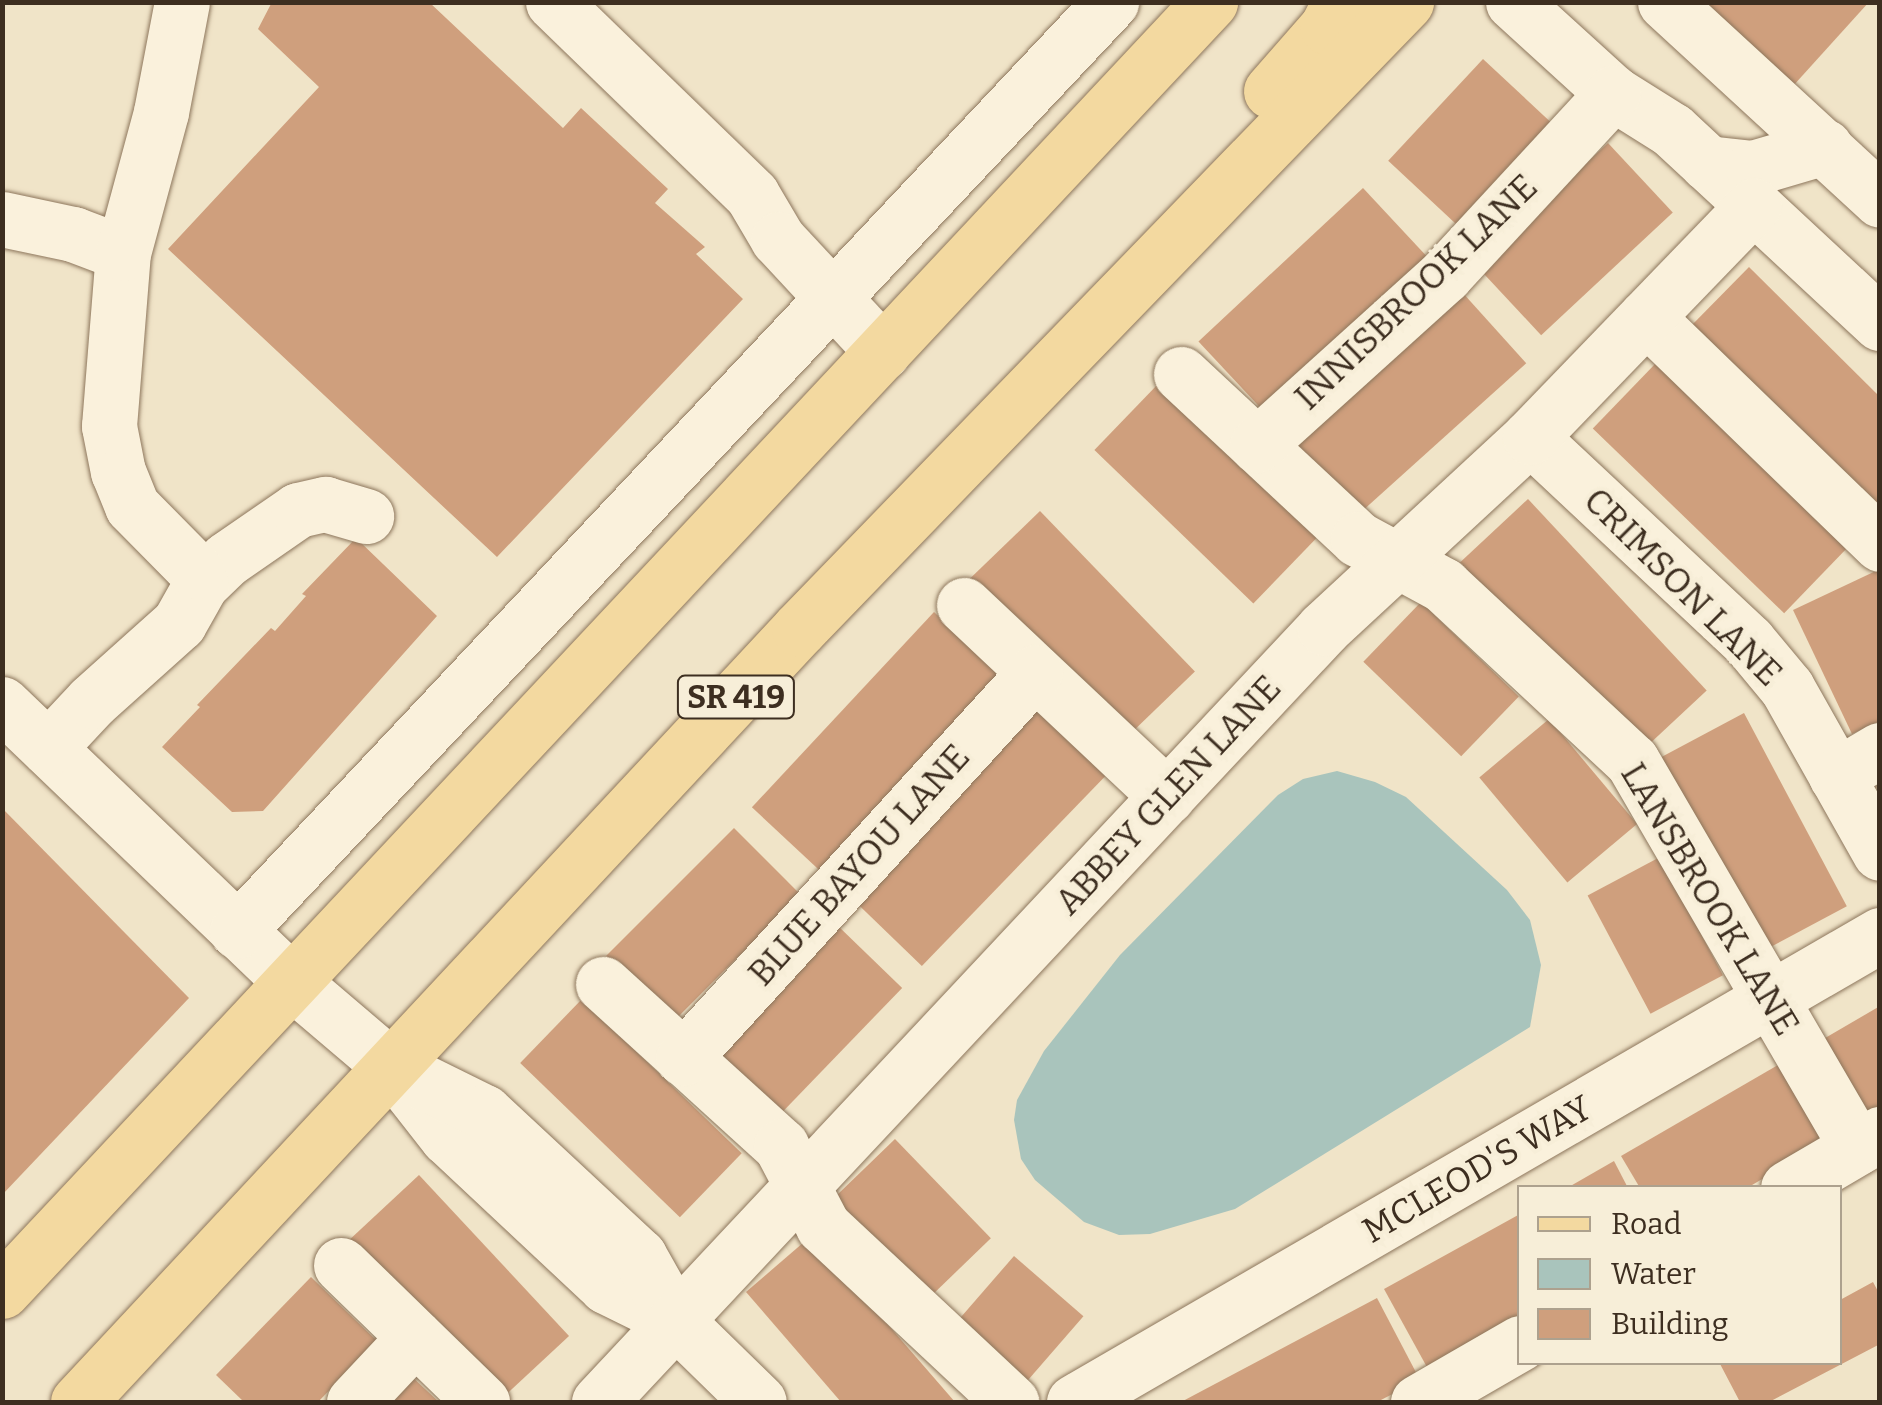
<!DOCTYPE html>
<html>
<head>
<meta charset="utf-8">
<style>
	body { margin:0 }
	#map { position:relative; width:1882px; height:1405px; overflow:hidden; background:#f0e4c8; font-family:Bitter,serif }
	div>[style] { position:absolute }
	.water>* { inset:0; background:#a9c4bc }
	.building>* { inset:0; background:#cf9f7d; transform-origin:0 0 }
	.roads { filter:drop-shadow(0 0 2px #8d765c) drop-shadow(0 0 2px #8d765c) }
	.minor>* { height:55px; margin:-27.5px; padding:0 27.5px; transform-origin:27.5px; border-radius:27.5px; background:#faf1dc }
	.major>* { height:55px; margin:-27.5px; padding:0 27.5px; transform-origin:27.5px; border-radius:27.5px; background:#f3d9a0 }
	span { translate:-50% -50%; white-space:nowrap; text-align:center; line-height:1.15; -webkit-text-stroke:8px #f7eed8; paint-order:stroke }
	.shield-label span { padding:2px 8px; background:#f7eed8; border:2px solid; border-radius:8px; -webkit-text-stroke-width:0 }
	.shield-label { font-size:32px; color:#3d2e20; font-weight:700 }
	.street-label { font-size:35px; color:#3d2e20 }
	.frame { position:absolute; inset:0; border:5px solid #3d2e20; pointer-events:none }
	.legend { position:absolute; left:1517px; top:1185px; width:325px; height:180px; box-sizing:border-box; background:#f7eed8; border:2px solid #ada18e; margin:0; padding:12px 18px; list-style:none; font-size:30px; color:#3d2e20 }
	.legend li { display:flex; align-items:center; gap:20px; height:50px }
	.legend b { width:50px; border:2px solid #ada18e }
</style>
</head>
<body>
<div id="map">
	<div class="water">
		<i style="clip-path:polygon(1337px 771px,1375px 782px,1406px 797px,1507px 890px,1530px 920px,1541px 965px,1530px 1027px,1235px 1209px,1150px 1234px,1119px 1235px,1084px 1222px,1035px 1180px,1021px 1159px,1014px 1120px,1017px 1100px,1044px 1051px,1120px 955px,1278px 795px,1303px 779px)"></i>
	</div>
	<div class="building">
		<i style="clip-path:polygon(272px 2px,429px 2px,563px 128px,581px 108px,668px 189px,655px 203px,705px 247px,696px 254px,743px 299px,497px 557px,168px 249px,319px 87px,258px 29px)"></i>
		<i style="clip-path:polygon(1702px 2px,1869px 2px,1793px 86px)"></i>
		<i style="left:1483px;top:59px;width:96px;height:139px;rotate:43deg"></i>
		<i style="left:1608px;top:143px;width:95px;height:180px;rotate:47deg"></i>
		<i style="left:1363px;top:188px;width:98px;height:225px;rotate:47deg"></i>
		<i style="clip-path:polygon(1749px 267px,1880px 397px,1880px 511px,1689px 328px)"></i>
		<i style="left:1462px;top:292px;width:96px;height:224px;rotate:48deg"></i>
		<i style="left:1656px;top:363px;width:266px;height:91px;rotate:44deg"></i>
		<i style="left:1159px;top:383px;width:221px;height:93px;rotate:44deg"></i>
		<i style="left:1528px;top:499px;width:262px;height:96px;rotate:47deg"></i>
		<i style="left:1040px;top:511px;width:223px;height:98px;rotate:46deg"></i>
		<i style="clip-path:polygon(356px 538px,437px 616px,263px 811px,232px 812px,162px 747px,200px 707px,197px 705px,271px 628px,275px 631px,306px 596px,302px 594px)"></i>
		<i style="clip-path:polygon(1880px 569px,1880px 721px,1852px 734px,1793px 610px)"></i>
		<i style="left:1421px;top:602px;width:136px;height:83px;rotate:44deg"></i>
		<i style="left:934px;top:612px;width:96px;height:267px;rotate:43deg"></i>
		<i style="left:1039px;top:708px;width:95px;height:267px;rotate:44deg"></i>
		<i style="left:1744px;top:713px;width:219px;height:94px;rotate:62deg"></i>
		<i style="left:1549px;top:719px;width:137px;height:91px;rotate:50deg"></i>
		<i style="clip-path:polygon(2px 808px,189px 998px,2px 1195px)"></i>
		<i style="left:734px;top:828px;width:94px;height:181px;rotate:45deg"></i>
		<i style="left:1660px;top:857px;width:134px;height:82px;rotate:62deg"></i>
		<i style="left:836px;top:924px;width:92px;height:180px;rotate:44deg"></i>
		<i style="left:582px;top:999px;width:222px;height:89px;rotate:44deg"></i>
		<i style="clip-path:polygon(1880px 1006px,1880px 1109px,1864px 1118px,1820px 1041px)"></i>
		<i style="clip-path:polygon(1778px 1065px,1823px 1143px,1747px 1188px,1640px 1188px,1621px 1156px)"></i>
		<i style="left:895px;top:1139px;width:138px;height:91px;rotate:46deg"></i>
		<i style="clip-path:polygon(1614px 1161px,1628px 1188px,1567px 1188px)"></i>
		<i style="left:419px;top:1175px;width:220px;height:98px;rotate:47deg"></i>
		<i style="clip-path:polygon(1520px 1214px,1520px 1318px,1428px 1369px,1384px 1289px)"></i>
		<i style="clip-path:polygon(811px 1236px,955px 1402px,841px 1402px,746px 1292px)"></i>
		<i style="left:1014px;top:1256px;width:92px;height:91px;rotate:41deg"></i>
		<i style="clip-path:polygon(311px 1277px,377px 1341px,318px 1402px,244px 1402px,216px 1375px)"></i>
		<i style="clip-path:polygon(1873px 1282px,1880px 1295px,1880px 1344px,1769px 1402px,1740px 1402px,1719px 1362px,1840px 1362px,1840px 1300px)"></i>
		<i style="clip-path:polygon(1377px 1298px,1420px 1380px,1377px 1402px,1181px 1402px)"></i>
		<i style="clip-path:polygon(410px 1375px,439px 1402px,386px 1402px)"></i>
	</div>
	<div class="roads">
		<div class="minor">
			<i style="left:553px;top:2px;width:277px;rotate:44.1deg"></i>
			<i style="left:752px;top:195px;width:51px;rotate:59.4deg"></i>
			<i style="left:778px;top:239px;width:154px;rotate:47.1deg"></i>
			<i style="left:1513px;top:2px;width:135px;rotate:42.3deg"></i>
			<i style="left:1613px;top:93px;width:70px;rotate:32.1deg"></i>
			<i style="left:1672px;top:130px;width:284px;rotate:42.9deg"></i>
			<i style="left:1665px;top:2px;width:292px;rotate:42.6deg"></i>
			<i style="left:1707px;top:163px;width:46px;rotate:6.2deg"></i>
			<i style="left:1753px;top:168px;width:75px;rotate:-16.3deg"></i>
			<i style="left:2px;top:219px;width:73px;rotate:11.9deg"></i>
			<i style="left:73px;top:234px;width:53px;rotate:20.8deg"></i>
			<i style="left:1646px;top:317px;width:326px;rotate:44.1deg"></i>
			<i style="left:1181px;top:374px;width:242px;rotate:43deg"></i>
			<i style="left:1358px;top:539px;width:97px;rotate:28.4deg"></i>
			<i style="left:1443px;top:585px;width:258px;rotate:43deg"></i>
			<i style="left:1632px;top:761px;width:447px;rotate:59.8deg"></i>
			<i style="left:1530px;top:437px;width:299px;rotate:43.1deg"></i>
			<i style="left:1748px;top:641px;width:61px;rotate:50.3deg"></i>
			<i style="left:1787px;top:688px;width:189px;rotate:60.6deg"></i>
			<i style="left:1257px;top:445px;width:253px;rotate:-42.1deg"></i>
			<i style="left:1445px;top:275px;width:248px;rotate:-47.3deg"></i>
			<i style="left:201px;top:584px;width:36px;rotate:-44deg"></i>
			<i style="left:227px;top:559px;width:86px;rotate:-34.6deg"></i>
			<i style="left:298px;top:510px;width:28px;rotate:-13deg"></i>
			<i style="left:325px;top:504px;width:43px;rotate:16.3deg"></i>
			<i style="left:964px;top:605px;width:279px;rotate:43.3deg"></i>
			<i style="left:2px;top:704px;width:403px;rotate:43.8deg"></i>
			<i style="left:293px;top:983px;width:131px;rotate:40.4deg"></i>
			<i style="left:393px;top:1068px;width:88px;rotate:52deg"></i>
			<i style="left:447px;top:1137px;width:218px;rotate:43.1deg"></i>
			<i style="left:606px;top:1286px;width:77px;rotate:26.2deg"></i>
			<i style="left:48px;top:748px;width:64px;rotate:-46.9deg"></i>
			<i style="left:92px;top:701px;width:117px;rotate:-41.9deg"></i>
			<i style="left:179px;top:623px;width:45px;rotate:-60.6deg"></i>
			<i style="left:201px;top:584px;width:14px;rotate:-111deg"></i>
			<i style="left:196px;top:571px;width:91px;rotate:-134.6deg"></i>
			<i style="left:132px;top:506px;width:37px;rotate:-112deg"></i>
			<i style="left:118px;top:472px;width:47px;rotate:-101.1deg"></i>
			<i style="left:109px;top:426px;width:174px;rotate:-85.4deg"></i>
			<i style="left:123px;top:253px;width:146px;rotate:-74.9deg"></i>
			<i style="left:161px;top:112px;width:112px;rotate:-79.2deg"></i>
			<i style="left:1836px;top:776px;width:51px;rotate:-30.6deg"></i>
			<i style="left:237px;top:931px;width:1276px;rotate:-46.75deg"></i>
			<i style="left:603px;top:984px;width:241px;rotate:42.3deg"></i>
			<i style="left:781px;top:1146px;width:90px;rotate:62.3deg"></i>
			<i style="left:823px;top:1226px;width:258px;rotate:43.1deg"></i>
			<i style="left:683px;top:1058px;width:522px;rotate:-47.64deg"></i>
			<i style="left:405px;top:1073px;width:88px;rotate:26.3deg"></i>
			<i style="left:484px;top:1112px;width:212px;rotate:42.9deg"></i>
			<i style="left:639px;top:1256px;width:73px;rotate:60.6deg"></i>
			<i style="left:675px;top:1320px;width:117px;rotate:44.3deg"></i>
			<i style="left:1788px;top:1188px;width:107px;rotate:-30.4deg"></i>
			<i style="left:341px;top:1265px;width:197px;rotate:44.2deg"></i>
			<i style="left:354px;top:1402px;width:89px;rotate:-46.8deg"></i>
			<i style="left:599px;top:1402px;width:1061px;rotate:-46.87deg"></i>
			<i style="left:1324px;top:628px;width:281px;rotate:-42.8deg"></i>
			<i style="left:1530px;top:437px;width:322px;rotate:-46deg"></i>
			<i style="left:1074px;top:1402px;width:932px;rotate:-30.09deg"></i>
			<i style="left:1418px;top:1402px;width:118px;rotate:-30deg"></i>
		</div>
		<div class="major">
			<i style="left:1271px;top:91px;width:85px;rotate:-48.8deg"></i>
			<i style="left:1327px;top:27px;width:28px;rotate:-63deg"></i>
			<i style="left:2px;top:1291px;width:1767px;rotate:-46.86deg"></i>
			<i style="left:78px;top:1402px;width:1057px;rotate:-46.99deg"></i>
			<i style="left:799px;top:629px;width:873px;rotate:-45.93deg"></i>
		</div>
	</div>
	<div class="shield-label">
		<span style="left:736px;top:697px">SR 419</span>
	</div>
	<div class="street-label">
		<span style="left:1416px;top:292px;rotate:-44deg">INNISBROOK LANE</span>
		<span style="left:1683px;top:587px;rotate:45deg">CRIMSON LANE</span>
		<span style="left:1168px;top:795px;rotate:-47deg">ABBEY GLEN LANE</span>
		<span style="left:859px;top:865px;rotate:-48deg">BLUE BAYOU LANE</span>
		<span style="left:1710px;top:899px;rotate:59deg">LANSBROOK LANE</span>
		<span style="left:1477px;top:1169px;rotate:-30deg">MCLEOD'S WAY</span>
	</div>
	<div class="frame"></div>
	<ul class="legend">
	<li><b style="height:12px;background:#f3d9a0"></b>Road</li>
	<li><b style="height:28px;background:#a9c4bc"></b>Water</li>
	<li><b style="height:28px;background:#cf9f7d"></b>Building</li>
	</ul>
</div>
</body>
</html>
